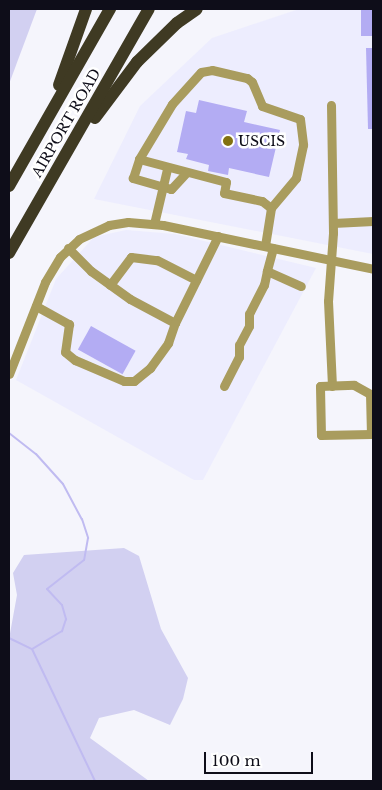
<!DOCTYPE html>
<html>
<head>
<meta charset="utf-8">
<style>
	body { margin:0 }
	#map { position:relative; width:382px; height:790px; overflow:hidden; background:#f5f5fc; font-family:"Libre Baskerville",serif }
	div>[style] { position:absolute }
	.built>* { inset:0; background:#ededfe }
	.green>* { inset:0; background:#d2d0f1 }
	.stream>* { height:2px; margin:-1px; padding:0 1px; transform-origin:1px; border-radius:1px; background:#c0bbf1 }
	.building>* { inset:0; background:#b3acf3; transform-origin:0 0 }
	.minor>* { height:9px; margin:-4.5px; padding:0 4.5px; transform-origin:4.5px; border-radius:4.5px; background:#a99c5e }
	.highway>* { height:12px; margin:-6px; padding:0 6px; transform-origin:6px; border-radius:6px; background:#3f3a23 }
	.dots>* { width:14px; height:14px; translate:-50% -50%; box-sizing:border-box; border:2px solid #fff; border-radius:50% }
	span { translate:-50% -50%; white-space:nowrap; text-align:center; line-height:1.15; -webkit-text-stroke:5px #fff; paint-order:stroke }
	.street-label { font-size:14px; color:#0e0d19 }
	.poi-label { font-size:14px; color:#0e0d19 }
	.left { translate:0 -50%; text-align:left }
	.frame { position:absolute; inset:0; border:10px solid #0e0d19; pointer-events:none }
	.scale { position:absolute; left:204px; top:752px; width:109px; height:22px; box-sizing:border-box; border:2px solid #0e0d19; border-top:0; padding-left:6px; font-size:15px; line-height:18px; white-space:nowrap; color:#0e0d19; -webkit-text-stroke:4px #fff; paint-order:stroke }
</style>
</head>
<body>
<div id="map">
	<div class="built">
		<i style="clip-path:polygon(299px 9px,373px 9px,373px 254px,94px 199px,140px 106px,212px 38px)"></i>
		<i style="clip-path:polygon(126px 230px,175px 234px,316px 268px,203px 480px,194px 480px,16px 380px,56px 279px,94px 237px)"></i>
	</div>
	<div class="green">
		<i style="clip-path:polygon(9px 9px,37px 9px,9px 84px)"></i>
		<i style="clip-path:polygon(124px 548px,139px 556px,161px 629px,188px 678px,183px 699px,170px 725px,134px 710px,99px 718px,90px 738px,149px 781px,9px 781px,9px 639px,17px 595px,13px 573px,24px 555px)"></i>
	</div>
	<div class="stream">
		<i style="left:9px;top:433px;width:34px;rotate:38deg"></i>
		<i style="left:36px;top:454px;width:40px;rotate:48deg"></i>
		<i style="left:63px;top:484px;width:40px;rotate:62deg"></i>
		<i style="left:82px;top:519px;width:20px;rotate:72deg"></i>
		<i style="left:88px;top:538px;width:22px;rotate:100deg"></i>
		<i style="left:84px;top:560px;width:47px;rotate:141.9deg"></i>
		<i style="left:47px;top:589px;width:22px;rotate:47deg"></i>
		<i style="left:62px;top:605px;width:15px;rotate:74deg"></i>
		<i style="left:66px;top:619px;width:13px;rotate:108deg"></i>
		<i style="left:62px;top:631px;width:35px;rotate:149deg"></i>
		<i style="left:9px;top:638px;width:25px;rotate:26deg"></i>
		<i style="left:32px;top:649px;width:146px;rotate:64.5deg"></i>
	</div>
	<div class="building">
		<i style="left:361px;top:9px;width:12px;height:27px"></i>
		<i style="clip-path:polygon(366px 48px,373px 48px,373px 129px,368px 129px)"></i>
		<i style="clip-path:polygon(199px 100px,247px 111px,244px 122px,280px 130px,269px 177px,229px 168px,228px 175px,208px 171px,209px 165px,186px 159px,188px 154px,177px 152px,186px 111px,196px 113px)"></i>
		<i style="left:91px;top:326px;width:51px;height:27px;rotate:29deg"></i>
	</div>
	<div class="minor">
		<i style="left:331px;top:105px;width:128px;rotate:89.1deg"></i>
		<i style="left:333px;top:233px;width:68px;rotate:94.2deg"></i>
		<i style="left:328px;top:301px;width:85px;rotate:87.3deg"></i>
		<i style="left:139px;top:159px;width:90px;rotate:14.8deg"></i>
		<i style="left:226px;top:182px;width:11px;rotate:100deg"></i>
		<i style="left:224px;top:193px;width:39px;rotate:12deg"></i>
		<i style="left:262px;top:201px;width:11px;rotate:38deg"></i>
		<i style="left:186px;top:173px;width:22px;rotate:133deg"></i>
		<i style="left:171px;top:189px;width:40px;rotate:-164deg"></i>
		<i style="left:133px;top:178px;width:20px;rotate:-72deg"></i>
		<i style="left:139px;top:159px;width:64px;rotate:-59deg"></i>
		<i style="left:172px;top:104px;width:43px;rotate:-47.8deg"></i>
		<i style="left:201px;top:72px;width:11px;rotate:-10deg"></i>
		<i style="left:212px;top:70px;width:36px;rotate:13deg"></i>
		<i style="left:247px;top:78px;width:6px;rotate:39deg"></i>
		<i style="left:252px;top:82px;width:26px;rotate:67deg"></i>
		<i style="left:262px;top:106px;width:40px;rotate:18.9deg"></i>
		<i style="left:300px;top:119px;width:26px;rotate:83deg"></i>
		<i style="left:303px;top:145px;width:34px;rotate:102deg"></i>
		<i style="left:296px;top:178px;width:39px;rotate:130deg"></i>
		<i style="left:271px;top:208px;width:38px;rotate:99deg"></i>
		<i style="left:333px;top:223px;width:40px;rotate:-2.9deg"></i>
		<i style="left:154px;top:224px;width:57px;rotate:-76.7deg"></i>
		<i style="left:68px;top:248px;width:33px;rotate:45deg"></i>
		<i style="left:91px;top:271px;width:48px;rotate:35.7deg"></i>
		<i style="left:130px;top:299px;width:51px;rotate:28.1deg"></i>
		<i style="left:175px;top:323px;width:97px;rotate:-63.7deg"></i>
		<i style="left:273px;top:248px;width:24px;rotate:105deg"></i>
		<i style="left:267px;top:271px;width:37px;rotate:24deg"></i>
		<i style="left:110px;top:285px;width:35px;rotate:-53deg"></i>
		<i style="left:131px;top:257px;width:26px;rotate:7deg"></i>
		<i style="left:157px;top:260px;width:44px;rotate:27.1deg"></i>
		<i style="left:36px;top:306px;width:38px;rotate:29deg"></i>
		<i style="left:69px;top:324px;width:28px;rotate:98deg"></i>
		<i style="left:65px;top:352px;width:13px;rotate:39deg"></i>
		<i style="left:75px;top:360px;width:53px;rotate:23.2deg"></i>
		<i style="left:124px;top:381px;width:10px"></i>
		<i style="left:134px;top:381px;width:21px;rotate:-39deg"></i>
		<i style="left:150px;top:368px;width:31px;rotate:-54deg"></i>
		<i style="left:168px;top:343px;width:21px;rotate:-71deg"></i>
		<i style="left:9px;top:374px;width:99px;rotate:-68.6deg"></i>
		<i style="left:45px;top:282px;width:29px;rotate:-59deg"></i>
		<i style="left:60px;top:257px;width:26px;rotate:-43deg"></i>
		<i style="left:79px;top:239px;width:33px;rotate:-25deg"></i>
		<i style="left:109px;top:225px;width:19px;rotate:-9deg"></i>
		<i style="left:128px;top:222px;width:35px;rotate:5deg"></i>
		<i style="left:163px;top:225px;width:215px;rotate:11.8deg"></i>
		<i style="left:354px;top:385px;width:18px;rotate:29deg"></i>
		<i style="left:370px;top:394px;width:40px;rotate:88.6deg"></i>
		<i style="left:371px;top:434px;width:50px;rotate:178.9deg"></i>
		<i style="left:321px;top:435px;width:49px;rotate:-91.2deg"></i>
		<i style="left:320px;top:386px;width:34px;rotate:-2deg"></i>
		<i style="left:224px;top:386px;width:33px;rotate:-63deg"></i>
		<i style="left:239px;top:357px;width:12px;rotate:-90deg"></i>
		<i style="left:239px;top:345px;width:21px;rotate:-62deg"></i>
		<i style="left:249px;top:326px;width:12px;rotate:-90deg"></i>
		<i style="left:249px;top:314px;width:33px;rotate:-63deg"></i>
		<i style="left:264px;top:285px;width:14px;rotate:-78deg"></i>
	</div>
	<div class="highway">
		<i style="left:59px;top:85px;width:81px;rotate:-70.4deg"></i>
		<i style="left:95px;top:118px;width:70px;rotate:-53.1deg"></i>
		<i style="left:137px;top:62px;width:56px;rotate:-44.3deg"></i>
		<i style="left:177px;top:23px;width:24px;rotate:-35deg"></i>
		<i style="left:9px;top:186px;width:204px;rotate:-60.3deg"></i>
		<i style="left:9px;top:253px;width:281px;rotate:-60.2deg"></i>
	</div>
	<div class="dots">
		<i style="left:228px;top:141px;background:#827111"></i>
	</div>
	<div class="street-label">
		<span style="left:66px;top:123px;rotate:-60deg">AIRPORT ROAD</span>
	</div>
	<div class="poi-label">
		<span class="left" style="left:238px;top:141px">USCIS</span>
	</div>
	<div class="frame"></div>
	<div class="scale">100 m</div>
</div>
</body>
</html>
